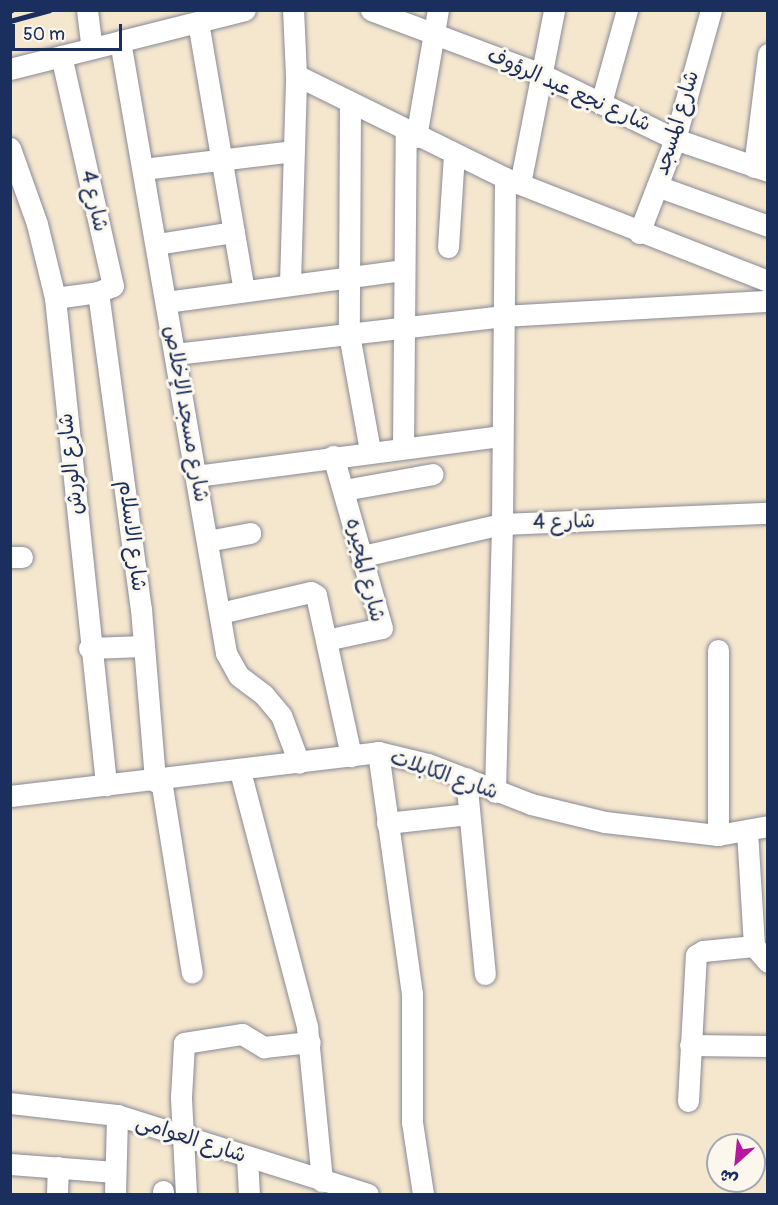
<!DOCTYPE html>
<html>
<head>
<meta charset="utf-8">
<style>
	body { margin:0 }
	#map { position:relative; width:778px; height:1205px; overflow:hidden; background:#f5e6ce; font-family:Pangolin,"Playpen Sans Arabic",sans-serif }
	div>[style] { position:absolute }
	.roads { filter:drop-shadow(0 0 2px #888a96) drop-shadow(0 0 2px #888a96) }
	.minor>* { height:21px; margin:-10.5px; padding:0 10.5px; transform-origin:10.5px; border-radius:10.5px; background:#fff }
	.rail>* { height:4.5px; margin:-2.25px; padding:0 2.25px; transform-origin:2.25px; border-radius:2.25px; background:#1b2f5e }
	span { translate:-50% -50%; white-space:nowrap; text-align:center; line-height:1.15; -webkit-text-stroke:6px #fbf7ec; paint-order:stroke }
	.street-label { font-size:21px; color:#1b2f5e }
	.frame { position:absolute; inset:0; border:12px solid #1b2f5e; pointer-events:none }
	.north { position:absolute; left:706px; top:1133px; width:60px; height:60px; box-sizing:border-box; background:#fbf7ec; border:2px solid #a1a7b3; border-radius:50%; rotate:207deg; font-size:16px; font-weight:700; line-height:24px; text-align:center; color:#1b2f5e }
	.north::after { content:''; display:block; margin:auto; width:21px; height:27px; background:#b5179e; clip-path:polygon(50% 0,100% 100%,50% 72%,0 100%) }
	.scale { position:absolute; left:12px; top:24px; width:110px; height:27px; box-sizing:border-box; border:3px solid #1b2f5e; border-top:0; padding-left:8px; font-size:18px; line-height:21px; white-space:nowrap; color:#1b2f5e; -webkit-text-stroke:4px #fbf7ec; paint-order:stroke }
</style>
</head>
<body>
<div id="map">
	<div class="roads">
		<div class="minor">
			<i style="left:87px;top:10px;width:38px;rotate:83deg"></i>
			<i style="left:371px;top:10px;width:182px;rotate:20.6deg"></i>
			<i style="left:541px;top:74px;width:149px;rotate:25.9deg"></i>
			<i style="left:675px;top:139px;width:98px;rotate:19deg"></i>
			<i style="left:198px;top:22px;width:272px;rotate:80.3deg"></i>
			<i style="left:120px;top:41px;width:621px;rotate:80.17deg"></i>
			<i style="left:226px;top:653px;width:26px;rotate:61deg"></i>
			<i style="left:239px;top:676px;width:31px;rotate:37deg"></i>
			<i style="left:264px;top:695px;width:26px;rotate:50deg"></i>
			<i style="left:281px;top:715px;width:51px;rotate:69.4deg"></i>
			<i style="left:10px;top:69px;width:242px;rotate:-14.1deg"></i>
			<i style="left:296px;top:75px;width:233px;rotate:26.2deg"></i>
			<i style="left:505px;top:178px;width:282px;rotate:21.4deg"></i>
			<i style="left:601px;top:103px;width:97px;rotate:-74.4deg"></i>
			<i style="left:350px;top:105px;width:229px;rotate:90.3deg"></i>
			<i style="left:349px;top:334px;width:119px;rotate:79.8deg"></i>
			<i style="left:416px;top:137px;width:129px;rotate:-80.2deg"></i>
			<i style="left:10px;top:148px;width:81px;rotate:70.4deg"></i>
			<i style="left:37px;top:224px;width:76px;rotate:76.3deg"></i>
			<i style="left:55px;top:298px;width:490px;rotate:84deg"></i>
			<i style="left:754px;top:167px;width:114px;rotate:-82.9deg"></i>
			<i style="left:143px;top:169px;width:152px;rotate:-6.8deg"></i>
			<i style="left:520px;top:184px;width:177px;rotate:-78.9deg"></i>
			<i style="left:657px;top:186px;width:118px;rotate:19.8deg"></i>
			<i style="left:639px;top:233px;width:101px;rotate:-69deg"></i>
			<i style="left:675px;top:139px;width:134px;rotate:-74.4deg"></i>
			<i style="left:157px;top:244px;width:78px;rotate:-8.9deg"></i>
			<i style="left:448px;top:247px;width:93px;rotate:-86.3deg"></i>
			<i style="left:290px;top:283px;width:208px;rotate:-88.3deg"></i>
			<i style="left:296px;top:75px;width:65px;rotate:-92.6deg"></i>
			<i style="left:98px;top:292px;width:320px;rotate:82.3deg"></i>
			<i style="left:141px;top:609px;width:173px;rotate:85.3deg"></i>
			<i style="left:55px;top:298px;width:43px;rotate:-7.9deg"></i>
			<i style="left:98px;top:292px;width:16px;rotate:-22deg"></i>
			<i style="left:113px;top:286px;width:236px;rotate:-102.7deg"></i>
			<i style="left:166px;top:302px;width:240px;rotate:-7.7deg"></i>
			<i style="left:175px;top:354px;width:331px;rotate:-6.6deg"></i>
			<i style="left:504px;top:316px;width:264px;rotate:-3.3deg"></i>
			<i style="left:403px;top:447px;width:315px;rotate:-89.5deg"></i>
			<i style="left:196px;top:476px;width:308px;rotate:-7.5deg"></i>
			<i style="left:344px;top:490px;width:90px;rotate:-10.2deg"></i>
			<i style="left:207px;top:541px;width:44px;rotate:-10.5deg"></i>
			<i style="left:363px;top:556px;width:143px;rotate:-13deg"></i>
			<i style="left:502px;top:524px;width:266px;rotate:-2.4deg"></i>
			<i style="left:10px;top:557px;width:12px"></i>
			<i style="left:220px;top:613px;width:93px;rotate:-13deg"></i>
			<i style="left:311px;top:592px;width:6px;rotate:31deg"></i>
			<i style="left:316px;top:595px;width:165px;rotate:77.7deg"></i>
			<i style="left:326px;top:640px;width:57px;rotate:-12.1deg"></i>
			<i style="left:382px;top:628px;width:179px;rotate:-105.9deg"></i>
			<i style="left:89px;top:648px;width:55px;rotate:-2.1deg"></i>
			<i style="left:718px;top:650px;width:185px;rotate:90deg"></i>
			<i style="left:378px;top:752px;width:243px;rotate:82deg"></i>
			<i style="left:412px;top:993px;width:129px;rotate:90deg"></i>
			<i style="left:412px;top:1122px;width:73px;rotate:81.3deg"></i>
			<i style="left:240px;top:771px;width:265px;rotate:75.3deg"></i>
			<i style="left:307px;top:1027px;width:155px;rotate:84.4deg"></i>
			<i style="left:466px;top:778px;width:197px;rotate:84.5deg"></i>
			<i style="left:161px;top:780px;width:195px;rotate:80.9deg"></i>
			<i style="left:495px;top:792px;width:268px;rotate:-88.5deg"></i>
			<i style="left:502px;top:524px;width:346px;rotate:-89.5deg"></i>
			<i style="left:10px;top:796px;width:371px;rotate:-6.8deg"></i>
			<i style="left:378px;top:752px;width:51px;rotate:13.5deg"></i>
			<i style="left:428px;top:764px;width:110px;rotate:21.2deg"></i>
			<i style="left:531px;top:804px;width:76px;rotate:13.7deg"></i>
			<i style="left:605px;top:822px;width:114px;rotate:6.6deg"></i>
			<i style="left:718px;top:835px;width:51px;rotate:-10.2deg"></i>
			<i style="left:387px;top:823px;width:82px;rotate:-6.3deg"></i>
			<i style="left:747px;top:831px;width:115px;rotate:86.5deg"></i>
			<i style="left:754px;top:946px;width:21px;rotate:49deg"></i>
			<i style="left:690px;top:1045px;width:78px;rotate:0.7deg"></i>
			<i style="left:688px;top:1101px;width:146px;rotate:-86.9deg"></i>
			<i style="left:696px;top:955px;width:8px;rotate:-30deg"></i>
			<i style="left:703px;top:951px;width:51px;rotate:-5.6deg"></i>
			<i style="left:10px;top:1103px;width:108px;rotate:6.4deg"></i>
			<i style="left:117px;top:1115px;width:263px;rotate:17.5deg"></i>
			<i style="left:247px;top:1157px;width:37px;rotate:87deg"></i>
			<i style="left:10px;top:1164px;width:105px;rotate:4.4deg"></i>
			<i style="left:163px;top:1191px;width:3px;rotate:90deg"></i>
			<i style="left:57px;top:1194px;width:27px;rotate:-88deg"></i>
			<i style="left:115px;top:1194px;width:79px;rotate:-88.5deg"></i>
			<i style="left:186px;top:1194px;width:97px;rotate:-93deg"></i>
			<i style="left:181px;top:1097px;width:54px;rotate:-86.8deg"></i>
			<i style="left:184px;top:1043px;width:59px;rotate:-8.8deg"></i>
			<i style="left:242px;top:1034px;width:26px;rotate:31deg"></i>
			<i style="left:264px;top:1047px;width:46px;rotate:-6.2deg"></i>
		</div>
	</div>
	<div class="rail">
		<i style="left:10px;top:11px;width:2px;rotate:-27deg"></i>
		<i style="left:10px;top:21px;width:41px;rotate:-15.4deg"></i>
	</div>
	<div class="street-label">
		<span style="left:569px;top:90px;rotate:24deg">شارع نجع عبد الرؤوف</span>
		<span style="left:677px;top:123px;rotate:-73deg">شارع المسجد</span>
		<span style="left:94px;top:201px;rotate:77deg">شارع 4</span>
		<span style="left:186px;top:414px;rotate:80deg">شارع مسجد الإخلاص</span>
		<span style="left:71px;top:464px;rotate:-96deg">شارع الورش</span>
		<span style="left:564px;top:522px;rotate:-2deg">شارع 4</span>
		<span style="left:132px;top:536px;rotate:83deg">شارع الاسلام</span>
		<span style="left:365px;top:570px;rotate:76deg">شارع المجيره</span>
		<span style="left:444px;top:775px;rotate:19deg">شارع الكابلات</span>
		<span style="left:191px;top:1139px;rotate:18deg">شارع العوامى</span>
	</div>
	<div class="frame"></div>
	<div class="north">ش</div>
	<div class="scale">50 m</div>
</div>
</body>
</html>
